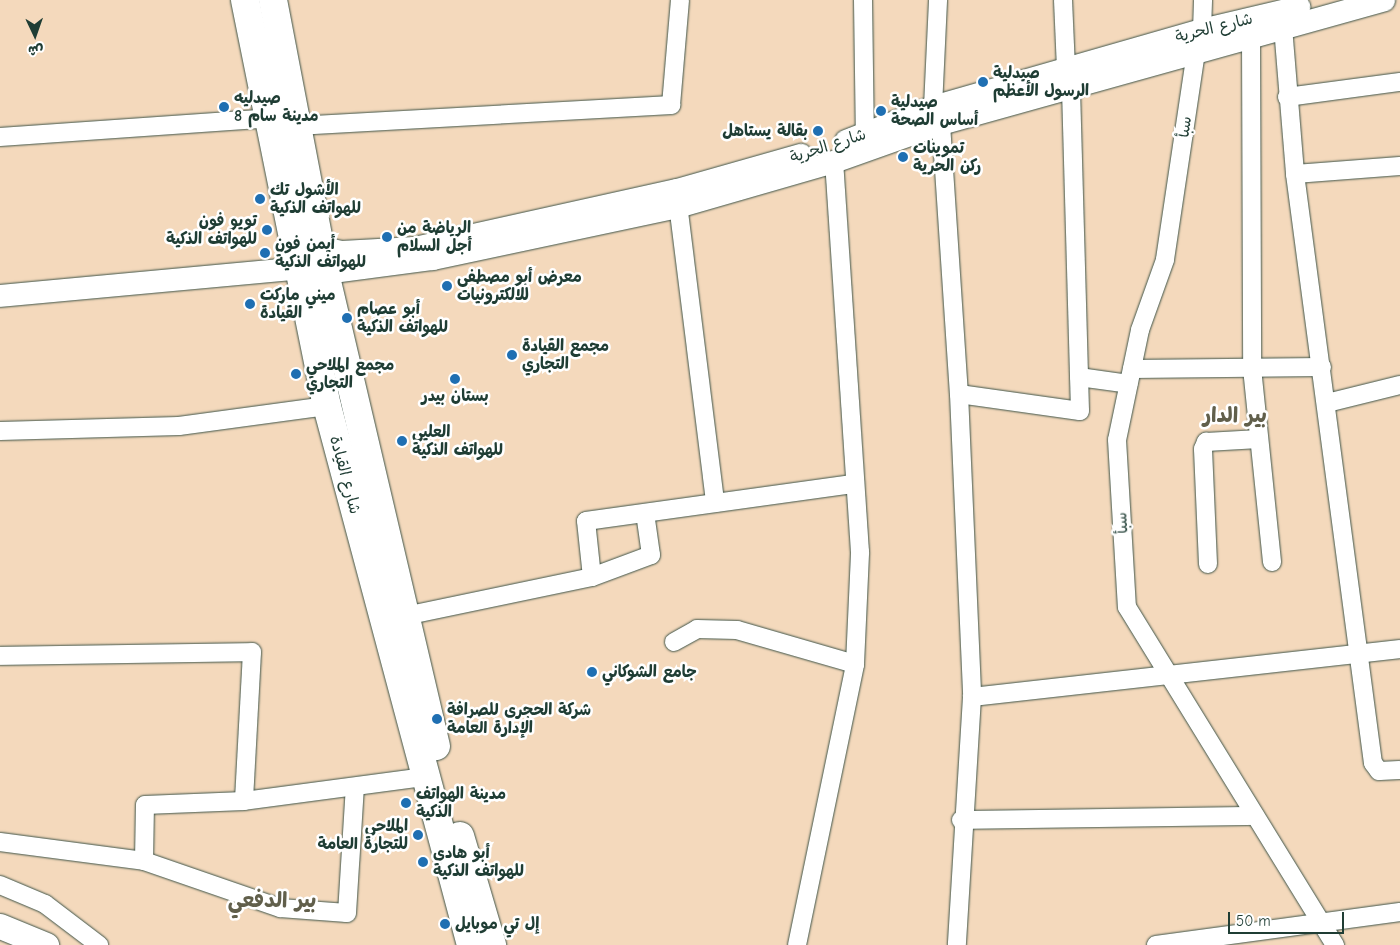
<!DOCTYPE html>
<html>
<head>
<meta charset="utf-8">
<style>
	body { margin:0 }
	#map { position:relative; width:1400px; height:945px; overflow:hidden; background:#f4d9bc; font-family:"Comic Neue","Playpen Sans Arabic",sans-serif }
	div>[style] { position:absolute }
	.roads { filter:drop-shadow(0 0 1px #3f5448) drop-shadow(0 0 1px #3f5448) }
	.minor>* { height:18px; margin:-9px; padding:0 9px; transform-origin:9px; border-radius:9px; background:#fff }
	.tertiary>* { height:22px; margin:-11px; padding:0 11px; transform-origin:11px; border-radius:11px; background:#fff }
	.secondary>* { height:25px; margin:-12.5px; padding:0 12.5px; transform-origin:12.5px; border-radius:12.5px; background:#fff }
	.primary>* { height:28px; margin:-14px; padding:0 14px; transform-origin:14px; border-radius:14px; background:#fff }
	.dots>* { width:14px; height:14px; translate:-50% -50%; box-sizing:border-box; border:2px solid #fff; border-radius:50% }
	span { translate:-50% -50%; white-space:nowrap; text-align:center; line-height:1.15; -webkit-text-stroke:5px #fff; paint-order:stroke }
	.street-label { font-size:16px; color:#1f3d34 }
	.poi-label { font-size:16px; color:#1f3d34; font-weight:700 }
	.left { translate:0 -50%; text-align:left }
	.right { translate:-100% -50%; text-align:right }
	.district-label { font-size:21px; color:#615f4b; font-weight:700 }
	.north { position:absolute; left:10px; top:10px; width:50px; height:50px; -webkit-text-stroke:4px #fff; paint-order:stroke; rotate:177deg; font-size:14px; font-weight:700; line-height:20px; text-align:center; color:#1f3d34 }
	.north::after { content:''; display:block; margin:auto; width:18px; height:22px; background:#1f3d34; clip-path:polygon(50% 0,100% 100%,50% 72%,0 100%) }
	.scale { position:absolute; left:1228px; top:912px; width:116px; height:22px; box-sizing:border-box; border:2px solid #1f3d34; border-top:0; padding-left:6px; font-size:15px; line-height:18px; white-space:nowrap; color:#1f3d34; -webkit-text-stroke:4px #fff; paint-order:stroke }
</style>
</head>
<body>
<div id="map">
	<div class="roads">
		<div class="minor">
			<i style="left:863px;top:0;width:135px;rotate:89.2deg"></i>
			<i style="left:1063px;top:0;width:70px;rotate:87.5deg"></i>
			<i style="left:1283px;top:27px;width:147px;rotate:85.3deg"></i>
			<i style="left:1295px;top:174px;width:594px;rotate:82.46deg"></i>
			<i style="left:1373px;top:763px;width:10px;rotate:53deg"></i>
			<i style="left:1379px;top:771px;width:21px;rotate:-3deg"></i>
			<i style="left:1202px;top:30px;width:30px;rotate:-88deg"></i>
			<i style="left:1251px;top:36px;width:332px;rotate:89.8deg"></i>
			<i style="left:1252px;top:368px;width:195px;rotate:84.1deg"></i>
			<i style="left:1196px;top:52px;width:210px;rotate:98.5deg"></i>
			<i style="left:1165px;top:260px;width:74px;rotate:109.7deg"></i>
			<i style="left:1140px;top:330px;width:112px;rotate:101.8deg"></i>
			<i style="left:1117px;top:440px;width:167px;rotate:86.6deg"></i>
			<i style="left:1127px;top:607px;width:397px;rotate:58.4deg"></i>
			<i style="left:1287px;top:97px;width:114px;rotate:-7.6deg"></i>
			<i style="left:933px;top:107px;width:107px;rotate:-87.3deg"></i>
			<i style="left:941px;top:124px;width:271px;rotate:86.2deg"></i>
			<i style="left:959px;top:394px;width:303px;rotate:87.5deg"></i>
			<i style="left:972px;top:697px;width:248px;rotate:93.5deg"></i>
			<i style="left:296px;top:126px;width:376px;rotate:-3.2deg"></i>
			<i style="left:671px;top:105px;width:105px;rotate:-85.1deg"></i>
			<i style="left:0;top:137px;width:270px;rotate:-4deg"></i>
			<i style="left:1295px;top:174px;width:105px;rotate:-4.4deg"></i>
			<i style="left:677px;top:196px;width:309px;rotate:82.9deg"></i>
			<i style="left:1132px;top:369px;width:190px;rotate:-0.6deg"></i>
			<i style="left:1079px;top:377px;width:50px;rotate:8deg"></i>
			<i style="left:959px;top:394px;width:122px;rotate:8deg"></i>
			<i style="left:1080px;top:411px;width:323px;rotate:-91.6deg"></i>
			<i style="left:1327px;top:403px;width:75px;rotate:-13.9deg"></i>
			<i style="left:0;top:431px;width:179px;rotate:-1.6deg"></i>
			<i style="left:179px;top:426px;width:149px;rotate:-7.7deg"></i>
			<i style="left:1208px;top:564px;width:115px;rotate:-92.5deg"></i>
			<i style="left:1203px;top:449px;width:8px;rotate:-67deg"></i>
			<i style="left:1206px;top:442px;width:53px;rotate:-3.2deg"></i>
			<i style="left:592px;top:577px;width:56px;rotate:-96.1deg"></i>
			<i style="left:586px;top:521px;width:271px;rotate:-7.9deg"></i>
			<i style="left:405px;top:616px;width:191px;rotate:-11.8deg"></i>
			<i style="left:592px;top:577px;width:63px;rotate:-20.4deg"></i>
			<i style="left:651px;top:555px;width:42px;rotate:-98.1deg"></i>
			<i style="left:674px;top:642px;width:26px;rotate:-29deg"></i>
			<i style="left:697px;top:629px;width:40px;rotate:1.4deg"></i>
			<i style="left:737px;top:630px;width:123px;rotate:16.1deg"></i>
			<i style="left:0;top:656px;width:252px;rotate:-0.9deg"></i>
			<i style="left:252px;top:652px;width:149px;rotate:93.1deg"></i>
			<i style="left:972px;top:697px;width:431px;rotate:-6.4deg"></i>
			<i style="left:961px;top:820px;width:294px;rotate:-0.8deg"></i>
			<i style="left:0;top:842px;width:145px;rotate:7.5deg"></i>
			<i style="left:144px;top:861px;width:144px;rotate:19.1deg"></i>
			<i style="left:280px;top:908px;width:67px;rotate:4.3deg"></i>
			<i style="left:347px;top:913px;width:126px;rotate:-86.4deg"></i>
			<i style="left:144px;top:861px;width:56px;rotate:-89deg"></i>
			<i style="left:145px;top:805px;width:99px;rotate:-2.3deg"></i>
			<i style="left:244px;top:801px;width:183px;rotate:-7.6deg"></i>
			<i style="left:0;top:885px;width:49px;rotate:22.9deg"></i>
			<i style="left:45px;top:904px;width:68px;rotate:37.2deg"></i>
			<i style="left:797px;top:945px;width:287px;rotate:-78.3deg"></i>
			<i style="left:855px;top:664px;width:112px;rotate:-87.4deg"></i>
			<i style="left:860px;top:552px;width:391px;rotate:-93.8deg"></i>
			<i style="left:1156px;top:945px;width:246px;rotate:-7.7deg"></i>
		</div>
		<div class="tertiary">
			<i style="left:846px;top:141px;width:93px;rotate:-21.3deg"></i>
			<i style="left:933px;top:107px;width:280px;rotate:-16deg"></i>
			<i style="left:1202px;top:30px;width:100px;rotate:-13.3deg"></i>
			<i style="left:323px;top:248px;width:19px;rotate:12deg"></i>
			<i style="left:342px;top:252px;width:73px;rotate:-3.1deg"></i>
			<i style="left:415px;top:248px;width:268px;rotate:-12.5deg"></i>
			<i style="left:677px;top:190px;width:129px;rotate:-15.8deg"></i>
			<i style="left:325px;top:273px;width:109px;rotate:-7.4deg"></i>
			<i style="left:433px;top:259px;width:250px;rotate:-12deg"></i>
			<i style="left:678px;top:207px;width:162px;rotate:-16.1deg"></i>
			<i style="left:834px;top:162px;width:114px;rotate:-19.6deg"></i>
			<i style="left:941px;top:124px;width:460px;rotate:-15.6deg"></i>
			<i style="left:0;top:296px;width:301px;rotate:-5.3deg"></i>
		</div>
		<div class="secondary">
			<i style="left:0;top:926px;width:50px;rotate:22.4deg"></i>
		</div>
		<div class="primary">
			<i style="left:245px;top:0;width:414px;rotate:78.6deg"></i>
			<i style="left:327px;top:406px;width:558px;rotate:75.04deg"></i>
			<i style="left:273px;top:0;width:278px;rotate:79.2deg"></i>
			<i style="left:325px;top:273px;width:486px;rotate:76.8deg"></i>
			<i style="left:460px;top:836px;width:114px;rotate:73.6deg"></i>
		</div>
	</div>
	<div class="dots">
		<i style="left:983px;top:82px;background:#1f6fb2"></i>
		<i style="left:224px;top:107px;background:#1f6fb2"></i>
		<i style="left:881px;top:111px;background:#1f6fb2"></i>
		<i style="left:818px;top:131px;background:#1f6fb2"></i>
		<i style="left:903px;top:157px;background:#1f6fb2"></i>
		<i style="left:260px;top:199px;background:#1f6fb2"></i>
		<i style="left:267px;top:230px;background:#1f6fb2"></i>
		<i style="left:387px;top:237px;background:#1f6fb2"></i>
		<i style="left:265px;top:253px;background:#1f6fb2"></i>
		<i style="left:447px;top:286px;background:#1f6fb2"></i>
		<i style="left:250px;top:304px;background:#1f6fb2"></i>
		<i style="left:347px;top:318px;background:#1f6fb2"></i>
		<i style="left:512px;top:355px;background:#1f6fb2"></i>
		<i style="left:296px;top:374px;background:#1f6fb2"></i>
		<i style="left:455px;top:379px;background:#1f6fb2"></i>
		<i style="left:402px;top:441px;background:#1f6fb2"></i>
		<i style="left:592px;top:672px;background:#1f6fb2"></i>
		<i style="left:437px;top:719px;background:#1f6fb2"></i>
		<i style="left:406px;top:803px;background:#1f6fb2"></i>
		<i style="left:418px;top:835px;background:#1f6fb2"></i>
		<i style="left:423px;top:862px;background:#1f6fb2"></i>
		<i style="left:445px;top:924px;background:#1f6fb2"></i>
	</div>
	<div class="street-label">
		<span style="left:1214px;top:28px;rotate:-14deg">شارع الحرية</span>
		<span style="left:1185px;top:127px;rotate:-82deg">سبأ</span>
		<span style="left:828px;top:146px;rotate:-18deg">شارع الحرية</span>
		<span style="left:345px;top:475px;rotate:75deg">شارع القيادة</span>
		<span style="left:1122px;top:523px;rotate:-93deg">سبأ</span>
	</div>
	<div class="poi-label">
		<span class="left" style="left:993px;top:82px">صيدلية<br>الرسول الأعظم</span>
		<span class="left" style="left:234px;top:107px">صيدليه<br>مدينة سام 8</span>
		<span class="left" style="left:891px;top:111px">صيدلية<br>أساس الصحة</span>
		<span class="right" style="left:808px;top:131px">بقالة يستاهل</span>
		<span class="left" style="left:913px;top:157px">تموينات<br>ركن الحرية</span>
		<span class="left" style="left:270px;top:199px">الأشول تك<br>للهواتف الذكية</span>
		<span class="right" style="left:257px;top:230px">تويو فون<br>للهواتف الذكية</span>
		<span class="left" style="left:397px;top:237px">الرياضة من<br>أجل السلام</span>
		<span class="left" style="left:275px;top:253px">أيمن فون<br>للهواتف الذكية</span>
		<span class="left" style="left:457px;top:286px">معرض أبو مصطفى<br>للالكترونيات</span>
		<span class="left" style="left:260px;top:304px">ميني ماركت<br>القيادة</span>
		<span class="left" style="left:357px;top:318px">أبو عصام<br>للهواتف الذكية</span>
		<span class="left" style="left:522px;top:355px">مجمع القيادة<br>التجاري</span>
		<span class="left" style="left:306px;top:374px">مجمع الملاحي<br>التجاري</span>
		<span style="left:455px;top:396px">بستان بيدر</span>
		<span class="left" style="left:412px;top:441px">العليي<br>للهواتف الذكية</span>
		<span class="left" style="left:602px;top:672px">جامع الشوكاني</span>
		<span class="left" style="left:447px;top:719px">شركة الحجري للصرافة<br>الإدارة العامة</span>
		<span class="left" style="left:416px;top:803px">مدينة الهواتف<br>الذكية</span>
		<span class="right" style="left:408px;top:835px">الملاحي<br>للتجارة العامة</span>
		<span class="left" style="left:433px;top:862px">أبو هادي<br>للهواتف الذكية</span>
		<span class="left" style="left:455px;top:924px">إل تي موبايل</span>
	</div>
	<div class="district-label">
		<span style="left:1235px;top:415px">بير الدار</span>
		<span style="left:272px;top:900px">بير الدفعي</span>
	</div>
	<div class="north">ش</div>
	<div class="scale">50 m</div>
</div>
</body>
</html>
